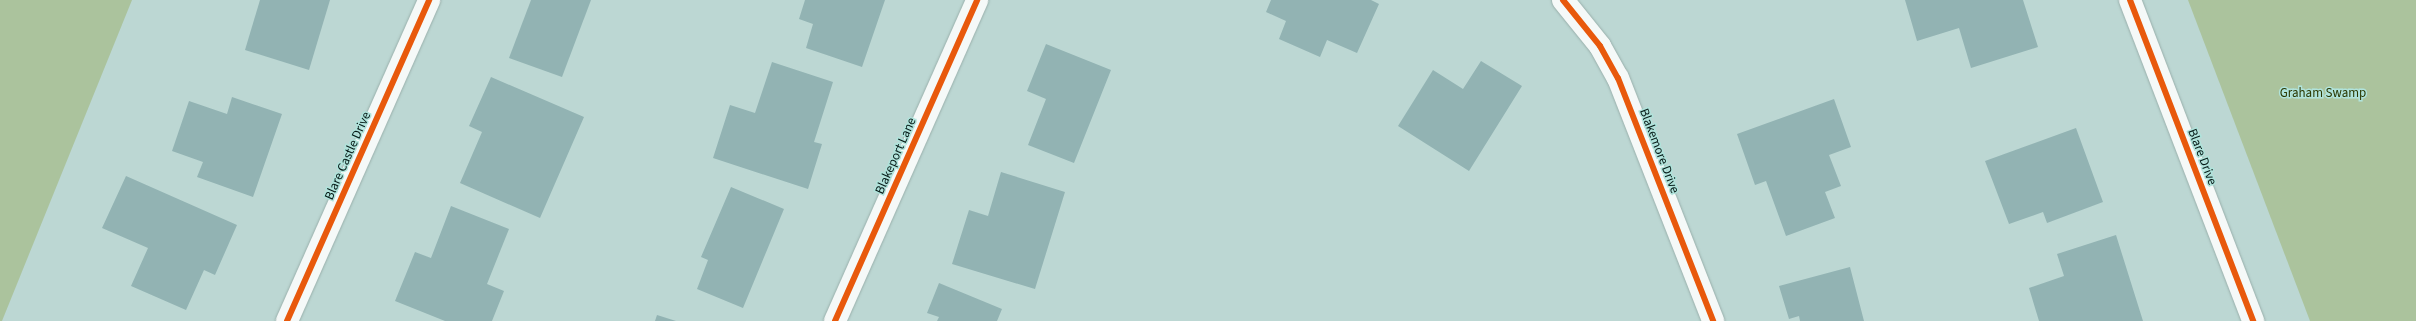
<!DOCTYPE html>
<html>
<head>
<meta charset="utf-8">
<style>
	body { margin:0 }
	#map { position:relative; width:2416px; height:321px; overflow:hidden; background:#bcd7d3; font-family:"Source Sans 3",sans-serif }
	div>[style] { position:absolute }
	.green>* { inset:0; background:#abc39d }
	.building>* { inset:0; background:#92b3b3 }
	.roads { filter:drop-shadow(0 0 1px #99afab) drop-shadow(0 0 1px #99afab) }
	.minor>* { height:22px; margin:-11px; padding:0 11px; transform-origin:11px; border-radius:11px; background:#f5f9f8 }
	.cycleway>* { height:6px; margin:-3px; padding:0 3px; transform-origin:3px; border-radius:3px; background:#e8590c }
	span { translate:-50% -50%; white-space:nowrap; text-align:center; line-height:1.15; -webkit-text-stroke:3px #b0e3db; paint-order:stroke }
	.park-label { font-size:13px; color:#2a3801 }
	.street-label { font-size:13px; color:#051916 }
</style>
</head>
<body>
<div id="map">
	<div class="green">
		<i style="clip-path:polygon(0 0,132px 0,2px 321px,0 321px)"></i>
		<i style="clip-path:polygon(2188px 0,2416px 0,2416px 321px,2310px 321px)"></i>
	</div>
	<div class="building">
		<i style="clip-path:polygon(260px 0,330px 0,309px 70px,245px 50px)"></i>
		<i style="clip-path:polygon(531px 0,591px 0,562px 77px,509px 58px)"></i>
		<i style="clip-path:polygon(805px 0,885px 0,862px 67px,806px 48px,813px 24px,799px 19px)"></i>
		<i style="clip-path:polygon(1271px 0,1371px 0,1379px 4px,1357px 53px,1327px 40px,1320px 57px,1279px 39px,1286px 21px,1266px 12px)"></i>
		<i style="clip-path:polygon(1905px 0,2023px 0,2038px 47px,1971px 68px,1959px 28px,1917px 41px)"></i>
		<i style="clip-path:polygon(1046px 44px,1111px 70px,1074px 163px,1028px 145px,1046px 99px,1027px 91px)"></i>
		<i style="clip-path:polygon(1481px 61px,1522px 86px,1469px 171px,1398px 126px,1433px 70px,1463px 89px)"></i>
		<i style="clip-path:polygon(772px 62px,833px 82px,814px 142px,822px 144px,808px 189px,713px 158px,730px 105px,755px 113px)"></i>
		<i style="clip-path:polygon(491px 77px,584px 117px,540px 218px,460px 183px,482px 132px,469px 126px)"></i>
		<i style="clip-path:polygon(232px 97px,282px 114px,253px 197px,197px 177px,203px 162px,172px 151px,189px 101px,227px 114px)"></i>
		<i style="clip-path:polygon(1834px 99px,1851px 147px,1829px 155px,1841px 186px,1825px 192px,1835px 218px,1786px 236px,1766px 181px,1755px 185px,1737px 134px)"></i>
		<i style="clip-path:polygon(2076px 128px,2103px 202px,2047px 223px,2043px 212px,2009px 224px,1985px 161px)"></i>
		<i style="clip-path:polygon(1001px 172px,1065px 192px,1035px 289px,952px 264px,969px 210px,988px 216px)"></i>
		<i style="clip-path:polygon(126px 176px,237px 225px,215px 275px,204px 270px,186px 310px,131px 286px,148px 248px,102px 228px)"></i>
		<i style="clip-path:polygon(731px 187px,784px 209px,743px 308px,697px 289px,708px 260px,701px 257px)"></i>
		<i style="clip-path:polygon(451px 206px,509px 229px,487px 284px,504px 291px,492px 321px,445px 321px,395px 301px,415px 252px,431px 258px)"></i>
		<i style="clip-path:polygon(2116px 235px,2143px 321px,2039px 321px,2029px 288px,2064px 276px,2057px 254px)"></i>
		<i style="clip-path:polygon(1850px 267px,1864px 321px,1800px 321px,1799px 316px,1789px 319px,1779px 286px)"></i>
		<i style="clip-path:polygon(939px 283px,1002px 309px,997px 321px,937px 321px,939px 317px,927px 313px)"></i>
		<i style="clip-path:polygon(657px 315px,676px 321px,655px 321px)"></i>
	</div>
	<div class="roads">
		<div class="minor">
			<i style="left:1563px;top:0;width:59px;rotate:51.2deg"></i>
			<i style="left:1600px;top:46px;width:37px;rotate:61deg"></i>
			<i style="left:1618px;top:78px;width:261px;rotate:68.6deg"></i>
			<i style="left:2130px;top:0;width:344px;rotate:69deg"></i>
			<i style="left:287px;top:321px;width:351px;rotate:-66.1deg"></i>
			<i style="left:835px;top:321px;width:351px;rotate:-66.1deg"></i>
		</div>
	</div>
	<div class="cycleway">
		<i style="left:1563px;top:0;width:59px;rotate:51.2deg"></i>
		<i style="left:1600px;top:46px;width:37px;rotate:61deg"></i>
		<i style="left:1618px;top:78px;width:261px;rotate:68.6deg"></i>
		<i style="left:2130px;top:0;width:344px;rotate:69deg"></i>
		<i style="left:287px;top:321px;width:351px;rotate:-66.1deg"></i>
		<i style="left:835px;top:321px;width:351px;rotate:-66.1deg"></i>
	</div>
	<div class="park-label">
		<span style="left:2323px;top:93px">Graham Swamp</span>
	</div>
	<div class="street-label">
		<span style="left:1659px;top:151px;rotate:69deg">Blakemore Drive</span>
		<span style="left:348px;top:156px;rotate:-66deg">Blare Castle Drive</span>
		<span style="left:896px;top:156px;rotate:-66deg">Blakeport Lane</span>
		<span style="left:2202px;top:157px;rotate:69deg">Blare Drive</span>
	</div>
</div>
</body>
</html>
